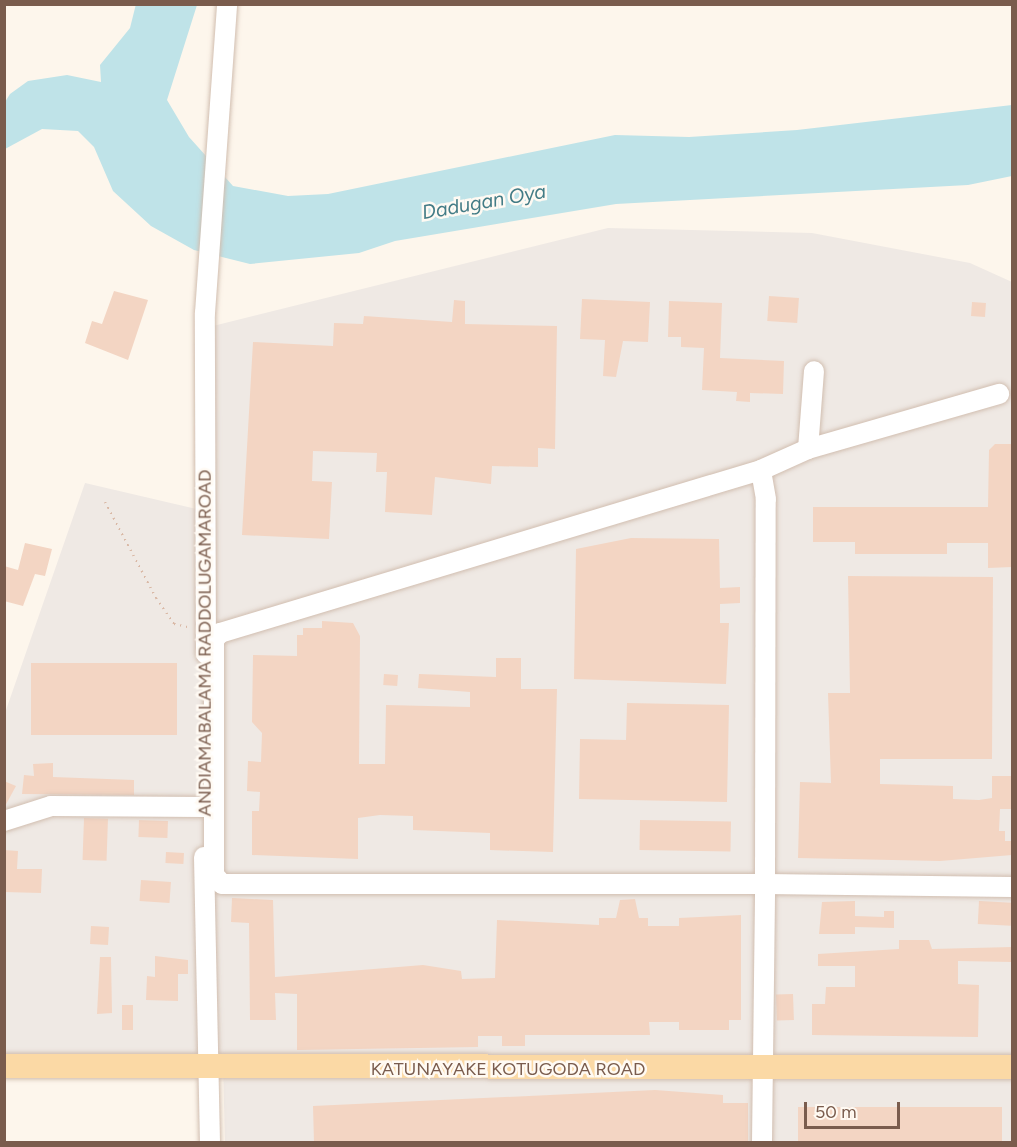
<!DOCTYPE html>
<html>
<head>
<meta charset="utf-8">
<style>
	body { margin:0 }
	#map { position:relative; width:1017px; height:1147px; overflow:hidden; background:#fdf6ec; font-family:Figtree,sans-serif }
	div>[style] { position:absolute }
	.industrial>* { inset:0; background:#efe9e4 }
	.water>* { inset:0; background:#bfe3e8 }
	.building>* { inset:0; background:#f3d5c3; transform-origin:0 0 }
	.path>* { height:2px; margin-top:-1px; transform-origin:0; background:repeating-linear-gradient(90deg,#d9b8a5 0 1.5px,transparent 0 6px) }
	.roads { filter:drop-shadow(0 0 2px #d1beb0) drop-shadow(0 0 2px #d1beb0) }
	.minor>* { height:20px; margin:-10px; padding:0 10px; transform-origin:10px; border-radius:10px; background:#fff }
	.major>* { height:24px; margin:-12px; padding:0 12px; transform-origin:12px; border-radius:12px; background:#fbd9a5 }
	span { translate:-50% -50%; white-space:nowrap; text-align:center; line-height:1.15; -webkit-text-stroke:5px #fffaf3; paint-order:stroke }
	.street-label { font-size:18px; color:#7a5c4d }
	.water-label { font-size:20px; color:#437c86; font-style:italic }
	.frame { position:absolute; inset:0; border:6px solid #7a5c4d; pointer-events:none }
	.scale { position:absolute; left:804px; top:1102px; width:96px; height:27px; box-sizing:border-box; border:3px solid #7a5c4d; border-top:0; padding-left:8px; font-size:18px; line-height:21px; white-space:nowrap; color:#7a5c4d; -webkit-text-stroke:4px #fffaf3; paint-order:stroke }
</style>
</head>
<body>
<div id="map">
	<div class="industrial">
		<i style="clip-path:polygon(608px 228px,812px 233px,970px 263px,1012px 282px,1012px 1142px,225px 1142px,223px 1063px,5px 1060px,5px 713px,85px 483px,205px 511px,213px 326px)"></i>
	</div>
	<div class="water">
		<i style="clip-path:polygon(136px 4px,197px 5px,167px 100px,189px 137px,233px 186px,288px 196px,328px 194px,615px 135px,689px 137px,797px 130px,1012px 105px,1012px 176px,968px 185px,616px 204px,395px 241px,359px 253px,250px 264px,194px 250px,151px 226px,113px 191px,94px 147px,78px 131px,42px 129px,5px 149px,5px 102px,10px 94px,28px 81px,67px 75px,101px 82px,100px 65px,130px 28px)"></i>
	</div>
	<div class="building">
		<i style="clip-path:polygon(114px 291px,148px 300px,128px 360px,85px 343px,92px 321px,102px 324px)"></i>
		<i style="left:769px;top:296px;width:30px;height:25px;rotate:4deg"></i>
		<i style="clip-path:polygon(582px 299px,650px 302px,648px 342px,623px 341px,616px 377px,603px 376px,605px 340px,580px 339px)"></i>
		<i style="clip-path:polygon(454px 300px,465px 301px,465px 324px,557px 326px,555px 449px,538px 448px,538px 467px,492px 466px,491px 484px,435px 477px,432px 515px,385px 512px,387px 472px,376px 472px,377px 453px,313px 451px,312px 481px,332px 482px,329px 539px,242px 535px,253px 342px,333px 346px,334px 323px,363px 324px,364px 316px,452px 322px)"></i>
		<i style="clip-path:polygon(669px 301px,722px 303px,720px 358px,784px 361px,783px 394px,750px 393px,750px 402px,736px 401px,737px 392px,702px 390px,704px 348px,681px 347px,681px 337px,668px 337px)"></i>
		<i style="left:972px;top:302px;width:14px;height:14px;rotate:4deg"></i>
		<i style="clip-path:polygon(995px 444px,1012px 444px,1012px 567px,988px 568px,988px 543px,947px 543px,947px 554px,855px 554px,855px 542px,813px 542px,813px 507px,988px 507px,989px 450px)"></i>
		<i style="clip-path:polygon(631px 538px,719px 539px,720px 588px,740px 587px,740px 603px,720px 604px,720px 623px,729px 623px,726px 684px,574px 679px,576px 549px)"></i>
		<i style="clip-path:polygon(25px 543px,52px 549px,45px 576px,35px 574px,23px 606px,4px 601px,4px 566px,18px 570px)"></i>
		<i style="clip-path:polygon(848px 576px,993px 577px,992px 759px,880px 759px,880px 784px,953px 786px,953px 799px,979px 800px,992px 798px,992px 776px,1011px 776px,1012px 809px,1000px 809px,999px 831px,1005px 831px,1005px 841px,1012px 841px,1012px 855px,940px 861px,798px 858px,800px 782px,831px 783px,828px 693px,850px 693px)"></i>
		<i style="clip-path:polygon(322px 621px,353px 623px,360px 636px,359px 764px,385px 764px,386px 705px,470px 707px,470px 692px,418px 688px,419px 674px,496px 677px,496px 658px,521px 658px,521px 689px,557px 689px,553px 852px,490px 850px,490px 833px,413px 830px,413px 816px,380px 815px,358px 818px,358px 859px,252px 855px,252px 811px,259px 811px,260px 792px,247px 791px,248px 761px,261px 762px,262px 733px,252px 722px,253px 655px,297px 656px,297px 635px,303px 635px,303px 628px,322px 628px)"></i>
		<i style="left:31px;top:663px;width:146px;height:72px"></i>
		<i style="left:384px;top:674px;width:14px;height:11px;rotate:4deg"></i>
		<i style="clip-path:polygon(627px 703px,729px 705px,727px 802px,579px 799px,580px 739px,626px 740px)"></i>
		<i style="clip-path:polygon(53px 763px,53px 777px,134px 780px,134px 795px,22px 794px,24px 775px,34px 776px,33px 764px)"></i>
		<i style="clip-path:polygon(4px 781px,16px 786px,4px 808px)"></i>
		<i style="left:84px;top:818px;width:24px;height:42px;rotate:2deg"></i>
		<i style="left:139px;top:820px;width:29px;height:17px;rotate:2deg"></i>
		<i style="left:640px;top:820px;width:91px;height:30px;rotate:1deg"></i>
		<i style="clip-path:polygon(4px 850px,18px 851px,17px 869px,42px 869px,41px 893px,4px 892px)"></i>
		<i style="left:166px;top:852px;width:18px;height:11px;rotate:3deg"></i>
		<i style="left:141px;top:880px;width:30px;height:21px;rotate:4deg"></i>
		<i style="clip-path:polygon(232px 898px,273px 900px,275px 977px,423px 965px,461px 971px,462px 979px,495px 978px,497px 920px,599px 925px,599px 918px,616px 918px,620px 900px,635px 899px,639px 918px,648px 918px,648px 926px,679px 926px,679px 918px,741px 915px,741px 1020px,729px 1020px,729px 1030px,679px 1030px,679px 1022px,649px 1022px,650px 1035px,525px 1035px,525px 1046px,502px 1046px,502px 1036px,478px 1036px,478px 1047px,297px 1050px,297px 994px,275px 993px,276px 1020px,250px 1020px,249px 923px,231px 922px)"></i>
		<i style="clip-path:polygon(855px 901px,855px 916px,884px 917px,884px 911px,894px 911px,894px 928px,855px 927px,855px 934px,819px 934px,822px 902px)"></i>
		<i style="left:979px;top:901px;width:33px;height:23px;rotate:3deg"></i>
		<i style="left:91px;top:926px;width:18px;height:18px;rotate:3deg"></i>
		<i style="clip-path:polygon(899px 940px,929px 940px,932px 949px,1012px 947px,1012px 962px,958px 961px,958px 984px,979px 985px,978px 1037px,812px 1035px,812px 1004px,825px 1004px,826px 987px,855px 987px,855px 966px,818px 966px,818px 954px,899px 949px)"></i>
		<i style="clip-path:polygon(155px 956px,188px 960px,188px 974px,178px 974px,178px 1001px,146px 1000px,147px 976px,155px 977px)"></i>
		<i style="clip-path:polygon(100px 957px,111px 957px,112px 1013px,97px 1014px)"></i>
		<i style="left:793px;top:994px;width:26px;height:17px;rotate:88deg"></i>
		<i style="left:122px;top:1005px;width:11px;height:25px"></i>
		<i style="clip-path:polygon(655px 1090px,723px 1095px,723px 1103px,748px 1103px,748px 1143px,314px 1143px,313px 1106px)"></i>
		<i style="left:1002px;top:1107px;width:36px;height:204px;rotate:90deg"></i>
	</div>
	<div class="path">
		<i style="left:105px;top:502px;width:109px;rotate:62deg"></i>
		<i style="left:156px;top:598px;width:32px;rotate:55deg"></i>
		<i style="left:174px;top:624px;width:17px;rotate:13deg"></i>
	</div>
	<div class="roads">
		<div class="minor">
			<i style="left:808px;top:449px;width:78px;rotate:-85.6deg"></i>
			<i style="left:761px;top:470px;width:51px;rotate:-24.1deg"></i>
			<i style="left:808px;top:449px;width:199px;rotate:-16.1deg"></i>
			<i style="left:206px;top:654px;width:341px;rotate:-90.2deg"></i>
			<i style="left:205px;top:313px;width:310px;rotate:-85.9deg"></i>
			<i style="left:4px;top:821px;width:49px;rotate:-17.7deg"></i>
			<i style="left:51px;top:806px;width:153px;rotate:0.4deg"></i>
			<i style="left:204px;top:857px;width:285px;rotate:88.8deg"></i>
			<i style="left:762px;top:1142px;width:258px;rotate:-89.3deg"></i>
			<i style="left:765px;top:884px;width:385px;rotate:-89.9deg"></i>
			<i style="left:766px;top:499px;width:29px;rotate:-100deg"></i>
			<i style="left:761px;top:470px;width:565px;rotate:163.23deg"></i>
			<i style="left:220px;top:633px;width:9px;rotate:131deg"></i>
			<i style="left:214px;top:640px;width:235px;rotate:90deg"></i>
			<i style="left:214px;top:875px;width:12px;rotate:48deg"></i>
			<i style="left:222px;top:884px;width:543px"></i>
			<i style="left:765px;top:884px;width:247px;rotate:0.7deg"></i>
		</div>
		<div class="major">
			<i style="left:4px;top:1066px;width:1008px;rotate:0.06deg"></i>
		</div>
	</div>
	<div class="street-label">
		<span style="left:205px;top:643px;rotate:-90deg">ANDIAMABALAMA RADDOLUGAMAROAD</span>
		<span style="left:508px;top:1069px">KATUNAYAKE KOTUGODA ROAD</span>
	</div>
	<div class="water-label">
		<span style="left:484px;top:202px;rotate:-10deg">Dadugan Oya</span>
	</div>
	<div class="frame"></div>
	<div class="scale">50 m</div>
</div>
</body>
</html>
